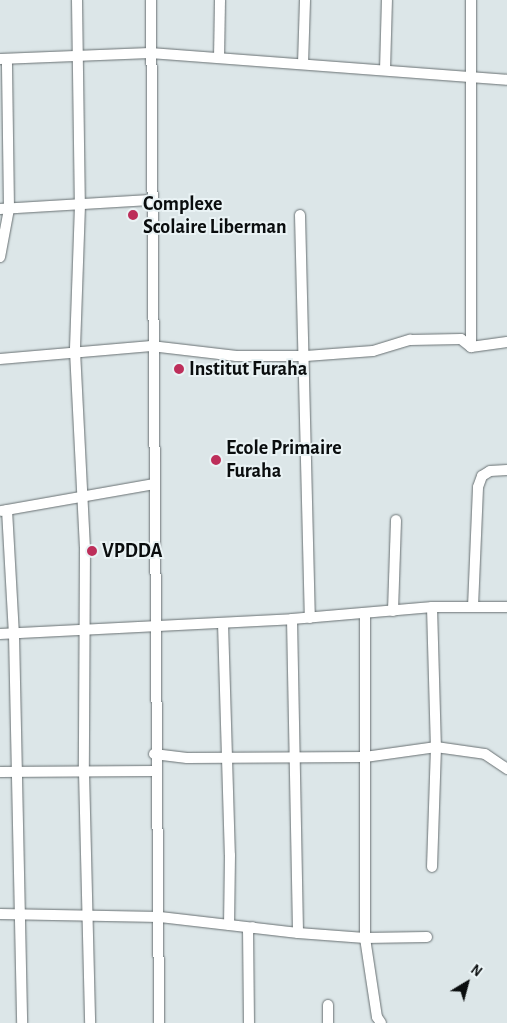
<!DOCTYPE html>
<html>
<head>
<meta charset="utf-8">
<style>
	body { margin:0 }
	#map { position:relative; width:507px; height:1023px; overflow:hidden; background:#dce6e8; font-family:"Alegreya Sans",sans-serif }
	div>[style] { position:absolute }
	.roads { filter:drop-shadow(0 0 1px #687072) drop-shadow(0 0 1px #687072) }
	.minor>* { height:10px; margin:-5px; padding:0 5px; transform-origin:5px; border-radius:5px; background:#fff }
	.dots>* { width:14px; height:14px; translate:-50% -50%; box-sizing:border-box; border:2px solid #eaf3f5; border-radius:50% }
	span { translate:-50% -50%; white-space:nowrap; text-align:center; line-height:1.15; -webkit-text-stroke:4px #eaf3f5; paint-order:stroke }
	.poi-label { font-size:20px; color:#0a0d0e; font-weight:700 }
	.left { translate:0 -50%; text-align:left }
	.north { position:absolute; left:442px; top:958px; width:50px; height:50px; -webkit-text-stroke:4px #eaf3f5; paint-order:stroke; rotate:37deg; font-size:14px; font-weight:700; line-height:20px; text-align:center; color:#0a0d0e }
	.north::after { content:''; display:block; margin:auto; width:18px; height:22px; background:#0a0d0e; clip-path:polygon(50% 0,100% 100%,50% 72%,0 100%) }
</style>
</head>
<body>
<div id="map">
	<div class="roads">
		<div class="minor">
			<i style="left:77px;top:0;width:205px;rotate:89.2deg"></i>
			<i style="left:80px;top:205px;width:146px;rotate:92deg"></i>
			<i style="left:75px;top:351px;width:196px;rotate:87.1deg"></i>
			<i style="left:85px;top:547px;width:225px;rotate:90.3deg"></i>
			<i style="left:84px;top:772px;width:251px;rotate:88.6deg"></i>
			<i style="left:151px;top:0;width:1023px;rotate:89.55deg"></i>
			<i style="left:471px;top:0;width:347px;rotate:90deg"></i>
			<i style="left:219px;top:58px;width:58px;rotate:-89deg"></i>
			<i style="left:0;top:59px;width:150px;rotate:-2.3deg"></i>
			<i style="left:150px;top:53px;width:358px;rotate:4.3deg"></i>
			<i style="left:303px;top:64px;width:64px;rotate:-88.2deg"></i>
			<i style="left:385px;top:70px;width:70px;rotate:-88.4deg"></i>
			<i style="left:0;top:209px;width:150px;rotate:-3.4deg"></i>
			<i style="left:300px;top:215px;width:403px;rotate:88.6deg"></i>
			<i style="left:0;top:257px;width:49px;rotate:-79.4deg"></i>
			<i style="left:9px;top:209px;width:150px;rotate:-90.8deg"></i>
			<i style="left:0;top:359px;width:152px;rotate:-4.9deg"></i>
			<i style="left:151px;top:346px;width:86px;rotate:6.7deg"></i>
			<i style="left:236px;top:356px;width:70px"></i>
			<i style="left:306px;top:356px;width:67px;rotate:-4.3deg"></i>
			<i style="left:373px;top:351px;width:39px;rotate:-17deg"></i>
			<i style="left:410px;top:340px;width:51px;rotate:-1.1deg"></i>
			<i style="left:461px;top:339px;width:13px;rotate:39deg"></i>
			<i style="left:471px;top:347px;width:36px;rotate:-8deg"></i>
			<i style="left:7px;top:510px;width:124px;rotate:86.8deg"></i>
			<i style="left:14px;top:634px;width:389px;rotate:88.8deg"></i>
			<i style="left:1px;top:511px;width:155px;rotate:-10deg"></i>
			<i style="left:432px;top:607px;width:140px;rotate:88.4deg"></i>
			<i style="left:436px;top:747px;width:120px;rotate:91.9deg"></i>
			<i style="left:473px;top:607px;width:120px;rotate:-87.6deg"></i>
			<i style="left:478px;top:487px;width:12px;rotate:-70deg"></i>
			<i style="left:482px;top:476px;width:9px;rotate:-32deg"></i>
			<i style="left:490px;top:471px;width:17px;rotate:-3deg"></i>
			<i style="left:393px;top:611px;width:91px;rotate:-88.1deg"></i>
			<i style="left:365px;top:614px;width:324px;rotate:90deg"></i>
			<i style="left:365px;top:938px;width:80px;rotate:81.4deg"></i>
			<i style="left:377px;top:1017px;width:7px;rotate:56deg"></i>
			<i style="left:292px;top:619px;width:314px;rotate:88.9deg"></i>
			<i style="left:223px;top:623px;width:232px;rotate:88.3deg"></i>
			<i style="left:230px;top:855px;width:70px;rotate:90.8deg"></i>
			<i style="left:0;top:634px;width:292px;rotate:-2.9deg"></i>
			<i style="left:292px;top:619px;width:141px;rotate:-4.9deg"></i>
			<i style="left:432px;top:607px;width:75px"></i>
			<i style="left:154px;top:754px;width:33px;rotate:7deg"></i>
			<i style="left:187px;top:758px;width:178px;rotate:-0.3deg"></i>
			<i style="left:365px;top:757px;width:72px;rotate:-8deg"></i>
			<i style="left:436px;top:747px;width:49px;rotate:8.1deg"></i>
			<i style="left:485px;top:754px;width:27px;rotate:34deg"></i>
			<i style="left:0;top:772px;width:155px;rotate:-0.4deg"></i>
			<i style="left:0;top:914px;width:160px;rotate:1.1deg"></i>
			<i style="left:160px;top:917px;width:139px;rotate:6.6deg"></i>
			<i style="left:298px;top:933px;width:67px;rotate:4.3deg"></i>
			<i style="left:365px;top:938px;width:62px;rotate:-0.9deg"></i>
			<i style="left:249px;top:1023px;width:92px;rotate:-90.6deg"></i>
			<i style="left:248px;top:931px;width:6px;rotate:-39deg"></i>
			<i style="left:328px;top:1023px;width:18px;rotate:-90deg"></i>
		</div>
	</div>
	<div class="dots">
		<i style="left:133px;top:215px;background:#bd2e5a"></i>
		<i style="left:179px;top:369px;background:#bd2e5a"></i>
		<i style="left:216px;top:460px;background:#bd2e5a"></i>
		<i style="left:92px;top:551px;background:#bd2e5a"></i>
	</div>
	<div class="poi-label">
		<span class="left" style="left:143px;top:216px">Complexe<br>Scolaire Liberman</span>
		<span class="left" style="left:189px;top:369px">Institut Furaha</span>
		<span class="left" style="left:226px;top:460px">Ecole Primaire<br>Furaha</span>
		<span class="left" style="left:102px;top:551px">VPDDA</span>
	</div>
	<div class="north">N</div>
</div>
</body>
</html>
